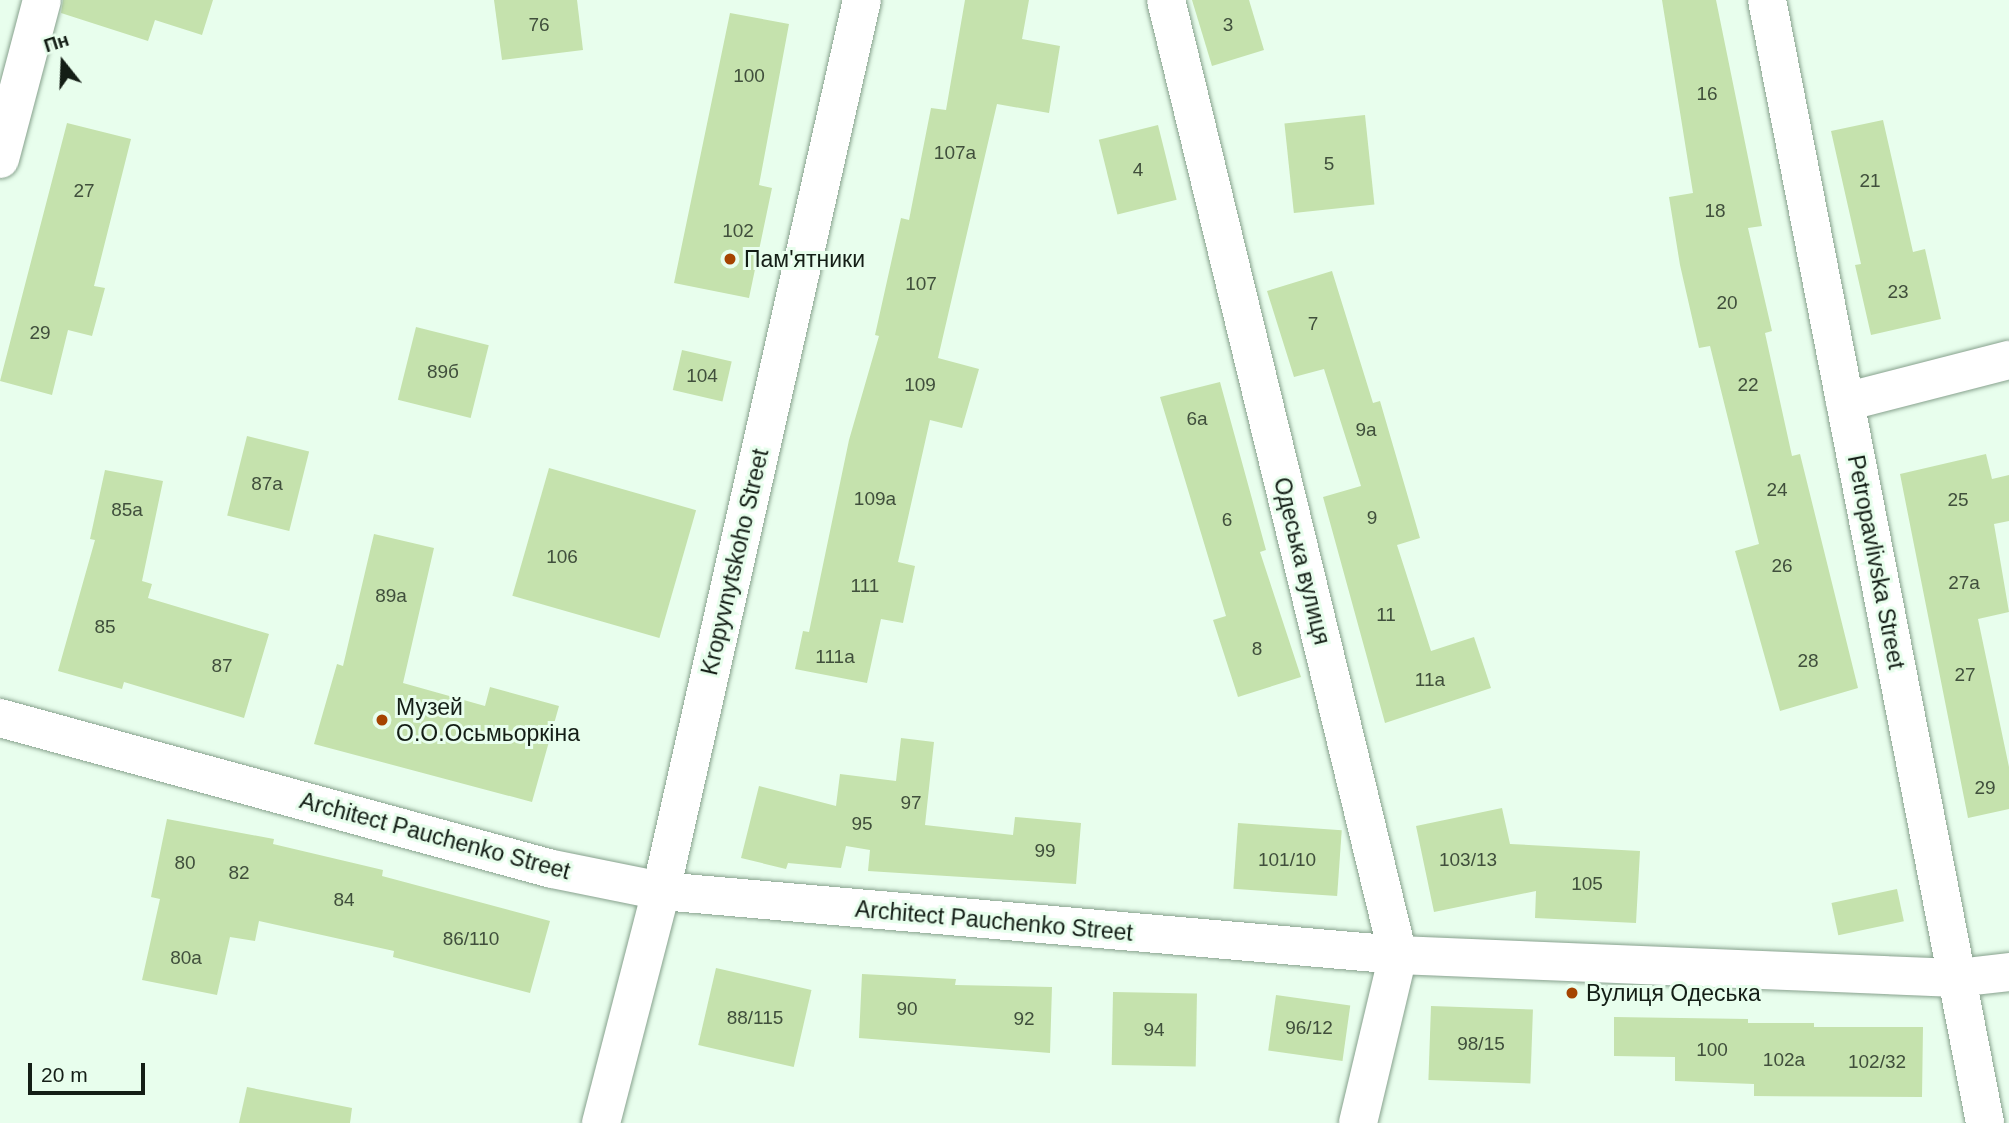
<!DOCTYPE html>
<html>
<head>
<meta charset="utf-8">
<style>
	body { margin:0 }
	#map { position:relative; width:2009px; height:1123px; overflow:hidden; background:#e8feed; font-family:Arial,sans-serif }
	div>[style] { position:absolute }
	.building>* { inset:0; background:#c5e2ad; transform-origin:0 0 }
	.roads { filter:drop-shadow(0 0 2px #87a18d) drop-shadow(0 0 2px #87a18d) }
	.minor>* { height:38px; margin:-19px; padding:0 19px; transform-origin:19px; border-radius:19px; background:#fff }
	.major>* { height:38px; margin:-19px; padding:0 19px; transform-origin:19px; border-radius:19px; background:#fff }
	.dots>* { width:19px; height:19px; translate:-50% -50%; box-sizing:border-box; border:4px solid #e8feed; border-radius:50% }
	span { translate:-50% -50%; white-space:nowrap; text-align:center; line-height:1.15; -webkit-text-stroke:6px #e8feed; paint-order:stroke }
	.number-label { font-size:19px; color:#404f3c }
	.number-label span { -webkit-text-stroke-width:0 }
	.poi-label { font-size:23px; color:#141e16 }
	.left { translate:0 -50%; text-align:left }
	.street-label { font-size:23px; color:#141e16 }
	.north { position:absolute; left:28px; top:28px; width:70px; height:70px; -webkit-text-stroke:5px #e8feed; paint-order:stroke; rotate:342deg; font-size:19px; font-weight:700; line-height:28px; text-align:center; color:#141e16 }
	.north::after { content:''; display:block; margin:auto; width:24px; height:32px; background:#141e16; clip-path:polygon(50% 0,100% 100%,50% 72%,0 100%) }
	.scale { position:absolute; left:28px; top:1063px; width:117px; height:32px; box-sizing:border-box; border:4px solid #141e16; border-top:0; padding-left:9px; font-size:21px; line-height:24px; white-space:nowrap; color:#141e16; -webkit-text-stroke:5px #e8feed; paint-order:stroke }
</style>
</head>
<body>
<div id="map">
	<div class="building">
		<i style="clip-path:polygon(63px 0,213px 0,202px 35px,155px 20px,148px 41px,61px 13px)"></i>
		<i style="clip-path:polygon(494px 0,577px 0,583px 50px,502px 60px)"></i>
		<i style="clip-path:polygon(965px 0,1029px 0,1022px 39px,1060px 46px,1049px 113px,997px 104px,938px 358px,979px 369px,962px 428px,930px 420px,898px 562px,915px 566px,903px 623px,881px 619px,867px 683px,795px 669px,803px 631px,809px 632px,849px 440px,879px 336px,875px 335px,901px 218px,909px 220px,931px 108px,946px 110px)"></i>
		<i style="clip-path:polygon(1192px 0,1249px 0,1264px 50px,1212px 66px)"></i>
		<i style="clip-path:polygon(1662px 0,1716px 0,1762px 226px,1748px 228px,1772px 331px,1765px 333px,1792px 456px,1800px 454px,1858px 688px,1780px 711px,1735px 551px,1759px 544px,1710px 346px,1699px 348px,1680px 265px,1669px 197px,1693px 193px)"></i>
		<i style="clip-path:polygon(730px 13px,789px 24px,759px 185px,772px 188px,749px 298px,674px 283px)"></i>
		<i style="left:1365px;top:115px;width:90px;height:81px;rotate:84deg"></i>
		<i style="clip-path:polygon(1883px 120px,1913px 252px,1925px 249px,1941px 319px,1871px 335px,1855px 265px,1861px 264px,1831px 131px)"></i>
		<i style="clip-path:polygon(67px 123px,131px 139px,94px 286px,105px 288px,92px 336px,68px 330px,52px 395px,0 381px)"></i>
		<i style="left:1158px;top:125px;width:77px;height:61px;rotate:76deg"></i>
		<i style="clip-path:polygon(1332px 271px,1373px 403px,1380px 401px,1420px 538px,1397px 545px,1431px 651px,1474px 637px,1491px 688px,1385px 723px,1323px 497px,1361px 486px,1324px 369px,1294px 377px,1267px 291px)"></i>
		<i style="left:416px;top:327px;width:75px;height:75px;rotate:14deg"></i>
		<i style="left:682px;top:350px;width:51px;height:41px;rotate:13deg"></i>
		<i style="clip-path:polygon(1220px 382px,1266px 550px,1260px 552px,1301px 677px,1238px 697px,1213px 620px,1226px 616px,1160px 397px)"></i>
		<i style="left:247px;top:436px;width:64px;height:82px;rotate:14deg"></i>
		<i style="clip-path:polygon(1986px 454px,1992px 479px,2009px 475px,2009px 521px,1994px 524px,2009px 612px,1978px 619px,2009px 767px,2009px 809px,1968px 818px,1900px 474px)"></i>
		<i style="left:549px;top:468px;width:153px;height:133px;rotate:16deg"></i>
		<i style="clip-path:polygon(105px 470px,163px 481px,142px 581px,152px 584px,148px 598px,269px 634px,244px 718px,124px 682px,122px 689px,58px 671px,95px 540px,90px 539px)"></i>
		<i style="clip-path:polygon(374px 534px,434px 548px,403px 683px,485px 706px,490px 687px,559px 706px,532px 802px,314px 744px,337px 664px,343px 666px)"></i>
		<i style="clip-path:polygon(901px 738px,934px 742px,925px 825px,1013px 835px,1015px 817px,1081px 823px,1076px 884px,868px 871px,870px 850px,846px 846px,841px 868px,788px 863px,786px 869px,741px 858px,759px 786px,836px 806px,840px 774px,896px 781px)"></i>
		<i style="clip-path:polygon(1502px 808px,1510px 844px,1640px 851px,1636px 923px,1535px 918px,1536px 891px,1434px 912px,1416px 826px)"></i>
		<i style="clip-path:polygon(167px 819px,274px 839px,273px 844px,383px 870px,382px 876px,550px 921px,530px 993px,393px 957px,394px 951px,259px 921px,255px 941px,230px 937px,217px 995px,142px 980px,160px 899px,151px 897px)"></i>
		<i style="left:1238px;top:823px;width:104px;height:66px;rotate:4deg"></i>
		<i style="left:1897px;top:889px;width:33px;height:67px;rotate:78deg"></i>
		<i style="left:716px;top:968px;width:98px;height:79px;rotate:13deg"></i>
		<i style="clip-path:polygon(862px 974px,956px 979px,955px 985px,1052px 987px,1050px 1053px,859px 1038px)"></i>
		<i style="left:1113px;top:992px;width:84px;height:73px;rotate:1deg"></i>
		<i style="left:1276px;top:995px;width:75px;height:56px;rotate:8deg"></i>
		<i style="left:1431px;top:1006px;width:102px;height:74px;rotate:2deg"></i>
		<i style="clip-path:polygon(1614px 1017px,1748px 1019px,1748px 1023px,1814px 1023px,1814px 1027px,1923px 1027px,1922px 1097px,1754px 1096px,1754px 1084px,1675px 1081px,1675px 1057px,1614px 1056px)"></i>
		<i style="clip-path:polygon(247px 1087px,352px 1108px,350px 1123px,239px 1123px)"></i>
	</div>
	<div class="roads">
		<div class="minor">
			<i style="left:1166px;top:0;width:983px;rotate:76.35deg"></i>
			<i style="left:1398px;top:955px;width:173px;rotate:103.4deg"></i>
			<i style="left:1767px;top:0;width:1144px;rotate:79.01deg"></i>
			<i style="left:0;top:159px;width:164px;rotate:-75.2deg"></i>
			<i style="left:1845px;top:402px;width:169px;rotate:-14.4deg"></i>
			<i style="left:0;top:718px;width:572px;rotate:15.3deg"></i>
			<i style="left:552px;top:869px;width:111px;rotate:11.4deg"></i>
			<i style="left:661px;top:891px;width:740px;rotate:4.96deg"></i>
			<i style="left:1398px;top:955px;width:559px;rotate:2.36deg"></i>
			<i style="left:1957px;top:978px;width:52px;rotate:-6.6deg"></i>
		</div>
		<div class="major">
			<i style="left:601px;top:1123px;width:240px;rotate:-75.5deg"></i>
			<i style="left:661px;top:891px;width:913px;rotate:-77.29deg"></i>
		</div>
	</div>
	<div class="dots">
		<i style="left:730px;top:259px;background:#a54400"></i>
		<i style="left:382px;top:720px;background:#a54400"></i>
		<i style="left:1572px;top:993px;background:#a54400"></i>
	</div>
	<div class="number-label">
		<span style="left:539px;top:25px">76</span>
		<span style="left:1228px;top:25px">3</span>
		<span style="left:749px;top:76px">100</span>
		<span style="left:1707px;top:94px">16</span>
		<span style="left:955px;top:153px">107а</span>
		<span style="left:1329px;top:164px">5</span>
		<span style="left:1138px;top:170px">4</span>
		<span style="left:1870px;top:181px">21</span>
		<span style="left:84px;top:191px">27</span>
		<span style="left:1715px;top:211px">18</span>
		<span style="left:738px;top:231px">102</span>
		<span style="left:921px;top:284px">107</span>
		<span style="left:1898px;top:292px">23</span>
		<span style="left:1727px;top:303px">20</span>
		<span style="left:1313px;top:324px">7</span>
		<span style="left:40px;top:333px">29</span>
		<span style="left:443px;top:372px">89б</span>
		<span style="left:702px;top:376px">104</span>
		<span style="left:920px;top:385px">109</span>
		<span style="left:1748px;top:385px">22</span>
		<span style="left:1197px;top:419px">6а</span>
		<span style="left:1366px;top:430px">9а</span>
		<span style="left:267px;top:484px">87а</span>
		<span style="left:1777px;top:490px">24</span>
		<span style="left:875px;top:499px">109а</span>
		<span style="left:1958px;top:500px">25</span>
		<span style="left:127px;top:510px">85а</span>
		<span style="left:1372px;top:518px">9</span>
		<span style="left:1227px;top:520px">6</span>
		<span style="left:562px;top:557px">106</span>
		<span style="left:1782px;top:566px">26</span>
		<span style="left:1964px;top:583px">27а</span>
		<span style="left:865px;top:586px">111</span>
		<span style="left:391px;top:596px">89а</span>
		<span style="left:1386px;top:615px">11</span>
		<span style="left:105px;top:627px">85</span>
		<span style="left:1257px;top:649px">8</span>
		<span style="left:835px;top:657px">111а</span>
		<span style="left:1808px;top:661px">28</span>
		<span style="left:222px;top:666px">87</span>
		<span style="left:1965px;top:675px">27</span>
		<span style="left:1430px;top:680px">11а</span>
		<span style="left:1985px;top:788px">29</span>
		<span style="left:911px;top:803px">97</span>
		<span style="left:862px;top:824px">95</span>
		<span style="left:1045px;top:851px">99</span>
		<span style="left:1287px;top:860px">101/10</span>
		<span style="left:1468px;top:860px">103/13</span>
		<span style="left:185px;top:863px">80</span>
		<span style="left:239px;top:873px">82</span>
		<span style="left:1587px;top:884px">105</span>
		<span style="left:344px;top:900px">84</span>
		<span style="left:471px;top:939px">86/110</span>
		<span style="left:186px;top:958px">80а</span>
		<span style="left:907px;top:1009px">90</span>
		<span style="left:755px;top:1018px">88/115</span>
		<span style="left:1024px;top:1019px">92</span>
		<span style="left:1309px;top:1028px">96/12</span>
		<span style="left:1154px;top:1030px">94</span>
		<span style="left:1481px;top:1044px">98/15</span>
		<span style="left:1712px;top:1050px">100</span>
		<span style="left:1784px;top:1060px">102а</span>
		<span style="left:1877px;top:1062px">102/32</span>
	</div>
	<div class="poi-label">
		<span class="left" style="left:744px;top:259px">Пам'ятники</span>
		<span class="left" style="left:396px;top:720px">Музей<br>О.О.Осьмьоркіна</span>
		<span class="left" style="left:1586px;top:993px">Вулиця Одеська</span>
	</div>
	<div class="street-label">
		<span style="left:1302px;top:561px;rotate:76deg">Одеська вулиця</span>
		<span style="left:735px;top:562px;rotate:-77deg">Kropyvnytskoho Street</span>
		<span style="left:1876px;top:562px;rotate:79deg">Petropavlivska Street</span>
		<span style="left:435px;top:836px;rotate:15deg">Architect Pauchenko Street</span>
		<span style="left:994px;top:921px;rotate:5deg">Architect Pauchenko Street</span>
	</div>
	<div class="north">Пн</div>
	<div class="scale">20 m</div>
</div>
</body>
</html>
